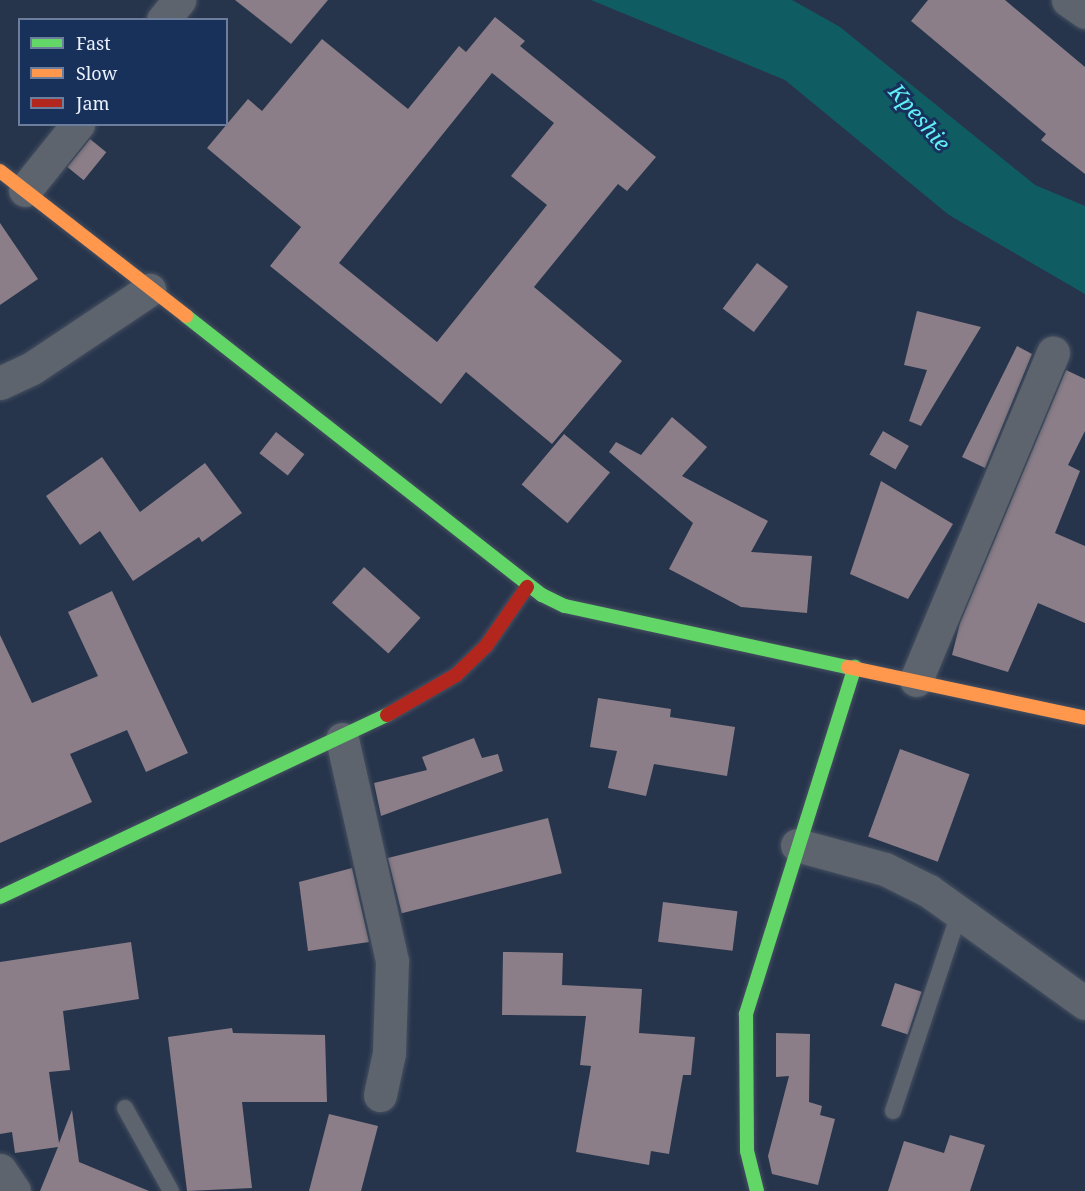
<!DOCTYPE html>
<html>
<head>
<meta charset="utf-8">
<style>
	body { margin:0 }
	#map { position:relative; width:1085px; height:1191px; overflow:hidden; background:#27354c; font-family:"Noto Serif",serif }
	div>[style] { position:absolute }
	.water>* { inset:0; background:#0f5d63 }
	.building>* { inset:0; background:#8b7e88; transform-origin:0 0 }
	.roads { filter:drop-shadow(0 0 2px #465061) drop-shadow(0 0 2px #465061) }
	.lane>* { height:16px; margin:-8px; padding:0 8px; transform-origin:8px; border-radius:8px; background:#5d646d }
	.street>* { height:33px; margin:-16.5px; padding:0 16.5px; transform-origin:16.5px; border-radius:16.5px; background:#5d646d }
	.fast>* { height:14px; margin:-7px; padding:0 7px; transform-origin:7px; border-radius:7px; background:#63d668 }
	.slow>* { height:14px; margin:-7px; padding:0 7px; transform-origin:7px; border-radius:7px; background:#ff974d }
	.jam>* { height:14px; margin:-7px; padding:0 7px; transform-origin:7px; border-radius:7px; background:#b3261e }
	span { translate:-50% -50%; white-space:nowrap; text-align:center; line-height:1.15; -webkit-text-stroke:6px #18315b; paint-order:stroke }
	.water-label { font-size:22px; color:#62eff7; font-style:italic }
	.legend { position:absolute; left:18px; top:18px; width:210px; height:108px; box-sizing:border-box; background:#18315b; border:2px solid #6c7e9b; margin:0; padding:8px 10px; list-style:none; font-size:18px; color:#ebf1fc }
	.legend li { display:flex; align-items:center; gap:12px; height:30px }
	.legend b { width:30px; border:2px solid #6c7e9b }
</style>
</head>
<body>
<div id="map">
	<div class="water">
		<i style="clip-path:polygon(591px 0,792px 0,840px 27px,1035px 185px,1085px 206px,1085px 294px,949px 215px,785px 80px)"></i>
	</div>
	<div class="building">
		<i style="clip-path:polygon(235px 0,328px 0,291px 44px)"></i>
		<i style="clip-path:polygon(928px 0,1005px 0,1085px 67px,1085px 174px,1041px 140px,1046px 134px,911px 21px)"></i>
		<i style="clip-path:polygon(evenodd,495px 17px,525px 41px,520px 46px,656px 157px,627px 191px,618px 184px,534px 287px,622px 361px,552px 444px,466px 372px,441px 404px,270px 266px,301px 227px,207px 148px,248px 99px,262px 111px,322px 39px,408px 109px,459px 46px,466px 52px,495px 17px,492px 73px,554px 123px,511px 176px,547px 205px,437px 342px,339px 263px,492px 73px)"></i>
		<i style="left:90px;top:139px;width:21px;height:36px;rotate:39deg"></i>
		<i style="clip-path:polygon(0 223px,38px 279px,0 305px)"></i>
		<i style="left:757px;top:263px;width:39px;height:57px;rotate:37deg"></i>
		<i style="clip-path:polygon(917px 311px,981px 327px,921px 426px,909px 421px,927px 370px,904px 365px)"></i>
		<i style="clip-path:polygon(1017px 346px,1032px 354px,985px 468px,962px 457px)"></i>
		<i style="clip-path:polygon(1066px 370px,1085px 379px,1085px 431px,1068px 465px,1080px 471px,1055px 533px,1085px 546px,1085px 623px,1038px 603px,1008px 672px,952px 655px,960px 623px)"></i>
		<i style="clip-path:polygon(672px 417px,707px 447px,682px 476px,768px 521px,751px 552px,812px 556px,807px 613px,741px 607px,669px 569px,693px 523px,609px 452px,616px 442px,641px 455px)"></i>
		<i style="left:883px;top:431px;width:30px;height:27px;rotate:30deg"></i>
		<i style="left:276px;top:432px;width:36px;height:27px;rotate:38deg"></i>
		<i style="left:564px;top:434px;width:60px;height:66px;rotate:40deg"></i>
		<i style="clip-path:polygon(102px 457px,140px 512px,205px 463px,242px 513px,202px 542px,199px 537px,133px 581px,100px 531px,80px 545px,46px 496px)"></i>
		<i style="clip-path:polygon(881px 481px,953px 524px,908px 599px,850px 574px)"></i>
		<i style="left:364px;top:567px;width:76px;height:48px;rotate:42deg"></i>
		<i style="clip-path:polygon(112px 591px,188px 753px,146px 772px,127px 730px,70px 754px,92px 802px,0 843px,0 635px,32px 703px,98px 676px,68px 612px)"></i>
		<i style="clip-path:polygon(598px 698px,671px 709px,670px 717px,735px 727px,727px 776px,654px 764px,646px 796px,608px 788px,617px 751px,590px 747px)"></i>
		<i style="clip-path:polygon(474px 738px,482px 758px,498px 754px,503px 771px,381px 816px,374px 783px,427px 770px,422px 757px)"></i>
		<i style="left:900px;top:749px;width:74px;height:93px;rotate:20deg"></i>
		<i style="left:548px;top:818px;width:57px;height:165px;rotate:76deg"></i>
		<i style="clip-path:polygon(352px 868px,369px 942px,308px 951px,299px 882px)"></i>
		<i style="left:663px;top:902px;width:75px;height:40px;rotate:7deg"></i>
		<i style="clip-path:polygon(131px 942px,139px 999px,63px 1011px,70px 1070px,49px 1072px,59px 1143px,72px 1110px,79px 1162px,149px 1191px,40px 1191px,58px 1147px,15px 1153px,12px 1132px,0 1134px,0 962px)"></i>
		<i style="clip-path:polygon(503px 952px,563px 953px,562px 985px,642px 989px,639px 1033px,695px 1037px,691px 1075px,683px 1075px,669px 1154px,651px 1151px,649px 1165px,576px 1152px,591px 1066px,580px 1065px,586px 1016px,502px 1015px)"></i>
		<i style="left:895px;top:983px;width:28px;height:45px;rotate:18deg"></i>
		<i style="clip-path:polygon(232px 1028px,233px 1033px,325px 1035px,327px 1102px,242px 1102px,252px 1188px,187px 1191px,168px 1037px)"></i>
		<i style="clip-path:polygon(776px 1033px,810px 1034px,809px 1102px,822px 1106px,820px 1115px,835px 1119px,818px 1185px,772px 1174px,768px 1156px,789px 1076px,776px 1077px)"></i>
		<i style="clip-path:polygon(329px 1114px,378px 1126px,361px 1191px,309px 1191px)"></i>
		<i style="clip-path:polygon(950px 1135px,985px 1145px,970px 1191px,888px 1191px,904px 1141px,944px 1153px)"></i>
	</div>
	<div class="roads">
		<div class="lane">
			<i style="left:125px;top:1108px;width:95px;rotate:61deg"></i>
			<i style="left:893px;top:1111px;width:211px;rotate:-71.5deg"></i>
		</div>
		<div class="street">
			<i style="left:1068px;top:0;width:21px;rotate:35deg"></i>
			<i style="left:163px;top:20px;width:26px;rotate:-51deg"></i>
			<i style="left:25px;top:190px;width:85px;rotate:-51.2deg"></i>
			<i style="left:0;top:383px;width:35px;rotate:-25deg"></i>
			<i style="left:32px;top:368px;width:141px;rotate:-33.7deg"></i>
			<i style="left:916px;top:680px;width:355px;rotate:-67.3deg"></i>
			<i style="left:342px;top:739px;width:228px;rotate:77.3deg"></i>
			<i style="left:392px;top:961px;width:92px;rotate:91.9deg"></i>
			<i style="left:389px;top:1053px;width:43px;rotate:102.1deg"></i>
			<i style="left:797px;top:845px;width:91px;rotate:15.3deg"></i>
			<i style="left:885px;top:869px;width:49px;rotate:26.6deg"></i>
			<i style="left:929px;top:891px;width:192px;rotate:35.7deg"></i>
			<i style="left:0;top:1170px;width:25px;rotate:56deg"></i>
		</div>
		<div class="fast">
			<i style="left:186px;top:316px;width:452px;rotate:38.1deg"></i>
			<i style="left:542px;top:595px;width:25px;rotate:26deg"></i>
			<i style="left:565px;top:606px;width:289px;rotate:12.2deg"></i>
			<i style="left:0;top:897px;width:428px;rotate:-25.2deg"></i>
			<i style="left:757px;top:1191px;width:41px;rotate:-104deg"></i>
			<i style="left:747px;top:1151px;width:137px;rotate:-90.4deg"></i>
			<i style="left:746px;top:1014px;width:364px;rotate:-72.6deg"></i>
		</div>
		<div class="slow">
			<i style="left:0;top:171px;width:236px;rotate:37.9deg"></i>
			<i style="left:848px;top:667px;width:242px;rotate:12.1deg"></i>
		</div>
		<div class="jam">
			<i style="left:387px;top:715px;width:80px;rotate:-30.1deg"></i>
			<i style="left:456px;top:675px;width:42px;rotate:-44deg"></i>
			<i style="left:486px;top:646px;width:72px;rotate:-55.2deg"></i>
		</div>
	</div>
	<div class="water-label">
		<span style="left:920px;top:117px;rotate:49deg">Kpeshie</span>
	</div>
	<ul class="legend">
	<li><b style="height:8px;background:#63d668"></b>Fast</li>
	<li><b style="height:8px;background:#ff974d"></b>Slow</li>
	<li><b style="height:8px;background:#b3261e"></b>Jam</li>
	</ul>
</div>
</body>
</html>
